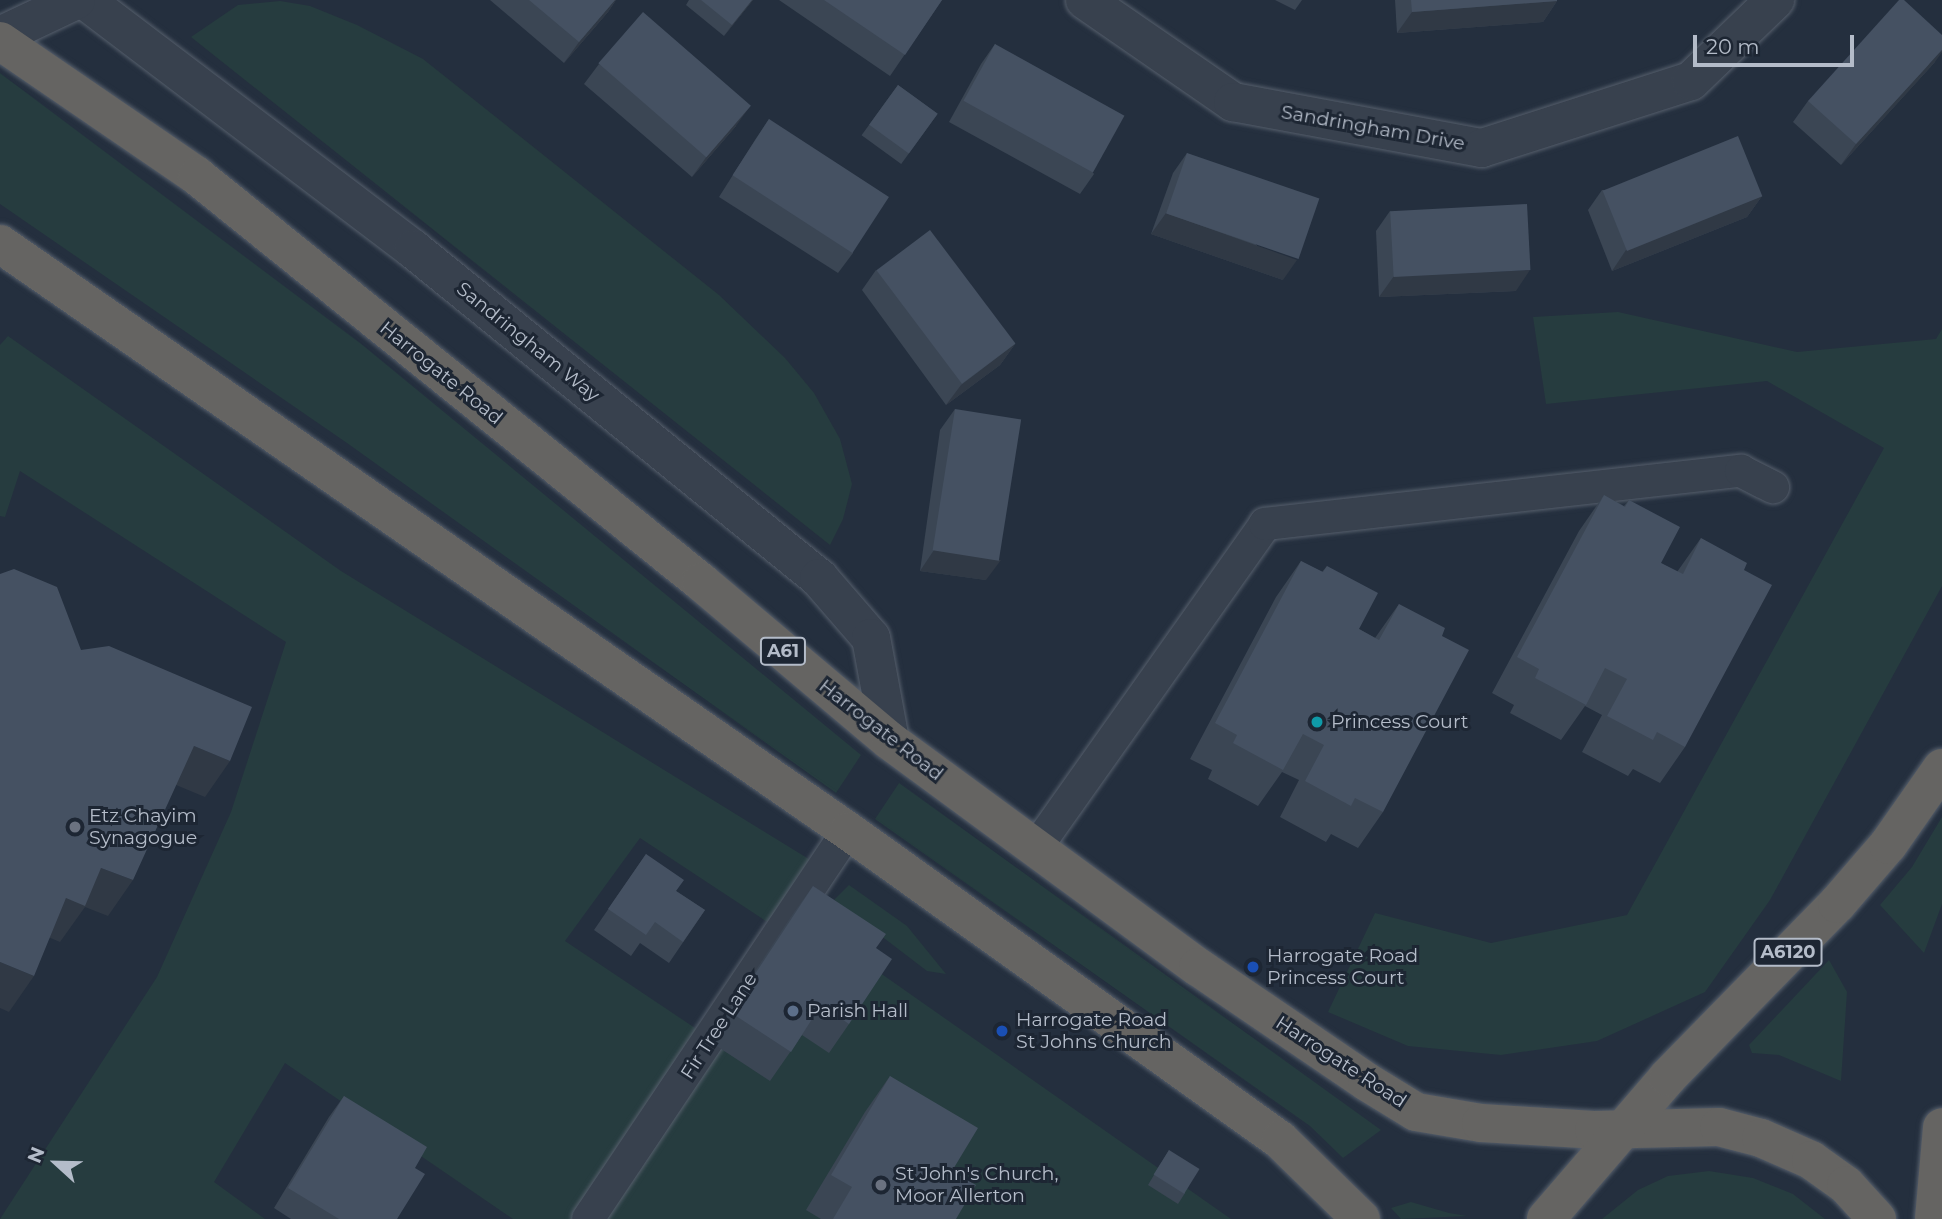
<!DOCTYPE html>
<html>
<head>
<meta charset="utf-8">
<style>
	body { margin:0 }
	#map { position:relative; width:1942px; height:1219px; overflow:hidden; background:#242f3e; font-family:Montserrat,sans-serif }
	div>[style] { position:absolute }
	.green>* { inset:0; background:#263c3f }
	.roads { filter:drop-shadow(0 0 2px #565f6c) drop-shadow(0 0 2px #565f6c) }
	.service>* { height:32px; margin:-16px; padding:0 16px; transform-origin:16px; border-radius:16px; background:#38414e }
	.minor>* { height:38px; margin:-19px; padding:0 19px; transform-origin:19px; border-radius:19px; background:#38414e }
	.trunk>* { height:38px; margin:-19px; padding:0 19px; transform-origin:19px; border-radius:19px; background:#656462 }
	.wall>* { inset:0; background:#3b4654; transform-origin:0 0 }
	.shaded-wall>* { inset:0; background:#303945 }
	.building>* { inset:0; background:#455162; transform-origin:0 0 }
	.dots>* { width:19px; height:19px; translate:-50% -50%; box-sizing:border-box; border:4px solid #1d2633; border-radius:50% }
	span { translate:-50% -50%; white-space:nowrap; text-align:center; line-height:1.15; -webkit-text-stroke:6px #1d2633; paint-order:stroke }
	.shield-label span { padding:2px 5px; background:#1d2633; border:2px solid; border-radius:5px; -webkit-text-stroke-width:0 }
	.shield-label { font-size:18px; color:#b4bcc9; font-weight:700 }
	.street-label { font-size:19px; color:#b4bcc9 }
	.poi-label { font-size:19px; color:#b4bcc9 }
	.left { translate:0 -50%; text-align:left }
	.north { position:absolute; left:21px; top:1128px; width:70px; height:70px; -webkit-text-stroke:5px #1d2633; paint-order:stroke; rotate:292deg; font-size:19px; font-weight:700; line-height:28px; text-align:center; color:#b4bcc9 }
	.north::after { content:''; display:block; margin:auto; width:24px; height:32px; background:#b4bcc9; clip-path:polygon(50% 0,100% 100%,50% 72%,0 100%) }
	.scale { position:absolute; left:1693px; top:35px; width:161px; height:32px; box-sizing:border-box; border:4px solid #b4bcc9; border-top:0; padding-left:9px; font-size:21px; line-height:24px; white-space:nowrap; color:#b4bcc9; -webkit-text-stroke:5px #1d2633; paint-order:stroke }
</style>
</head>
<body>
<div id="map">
	<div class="green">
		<i style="clip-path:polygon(280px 1px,310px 6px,357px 25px,423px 59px,719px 295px,785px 358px,814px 393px,840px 439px,852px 484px,843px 519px,830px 545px,191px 37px,238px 5px)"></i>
		<i style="clip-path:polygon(0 73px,360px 343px,861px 755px,836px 793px,347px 443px,0 204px)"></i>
		<i style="clip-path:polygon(1618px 312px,1797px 352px,1936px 339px,1942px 329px,1942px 586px,1770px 900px,1705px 992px,1597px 1041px,1501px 1055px,1408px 1046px,1328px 1012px,1375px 913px,1491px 943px,1627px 915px,1884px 448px,1767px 381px,1546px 404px,1533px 317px)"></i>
		<i style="clip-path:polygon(8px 336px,341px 571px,825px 869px,778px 929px,640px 838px,565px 941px,704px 1034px,586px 1219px,513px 1219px,285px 1063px,214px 1182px,265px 1219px,0 1219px,157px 977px,231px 812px,286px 642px,20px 471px,5px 517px,0 516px,0 345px)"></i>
		<i style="clip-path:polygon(899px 783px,1381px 1130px,1343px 1158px,1310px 1126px,875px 819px)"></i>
		<i style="clip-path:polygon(1942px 817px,1942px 904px,1924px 953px,1880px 905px,1912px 867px)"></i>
		<i style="clip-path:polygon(849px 885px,907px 926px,946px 974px,927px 971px,834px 900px)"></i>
		<i style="clip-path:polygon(1829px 960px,1847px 992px,1841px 1081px,1779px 1055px,1752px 1053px,1749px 1045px)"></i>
		<i style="clip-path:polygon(866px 963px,1231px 1219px,594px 1219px,709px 1040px,801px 1034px)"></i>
		<i style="clip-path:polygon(1709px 1171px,1753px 1178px,1793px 1194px,1825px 1219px,1602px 1219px,1638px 1190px,1668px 1176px)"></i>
		<i style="clip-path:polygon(1411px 1202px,1449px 1213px,1467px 1216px,1401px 1219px,1391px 1208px)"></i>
	</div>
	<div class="roads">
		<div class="service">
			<i style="left:1036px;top:848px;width:397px;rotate:-54.7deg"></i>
			<i style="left:1265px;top:524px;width:479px;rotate:-6.4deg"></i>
			<i style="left:1741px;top:471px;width:36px;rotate:27deg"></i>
			<i style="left:588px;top:1219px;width:467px;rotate:-56.2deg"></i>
		</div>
		<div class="minor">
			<i style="left:85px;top:0;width:412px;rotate:37.2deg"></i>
			<i style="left:413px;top:249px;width:523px;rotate:39.02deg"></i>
			<i style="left:819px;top:578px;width:79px;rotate:49.1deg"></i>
			<i style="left:871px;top:638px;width:105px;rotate:79.5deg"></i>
			<i style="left:1085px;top:0;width:180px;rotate:34.6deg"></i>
			<i style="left:1233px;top:102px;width:253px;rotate:10.5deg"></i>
			<i style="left:1482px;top:148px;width:219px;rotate:-17.8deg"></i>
			<i style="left:1691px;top:81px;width:117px;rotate:-44deg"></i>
			<i style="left:0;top:36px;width:84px;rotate:-25.3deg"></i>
		</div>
		<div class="trunk">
			<i style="left:0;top:41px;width:239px;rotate:34.4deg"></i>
			<i style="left:197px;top:176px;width:647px;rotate:38.85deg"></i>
			<i style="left:701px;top:582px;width:247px;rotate:40.1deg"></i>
			<i style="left:890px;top:741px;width:382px;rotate:36.3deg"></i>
			<i style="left:1198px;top:967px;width:204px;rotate:34.2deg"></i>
			<i style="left:1367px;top:1082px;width:57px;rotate:31.5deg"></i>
			<i style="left:1416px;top:1112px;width:66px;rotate:9.6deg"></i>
			<i style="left:1481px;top:1123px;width:113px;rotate:3.5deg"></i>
			<i style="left:1594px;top:1130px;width:125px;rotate:-1.4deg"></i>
			<i style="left:1719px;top:1127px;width:43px;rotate:14.7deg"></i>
			<i style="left:1761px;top:1138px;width:55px;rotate:23.7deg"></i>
			<i style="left:1811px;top:1160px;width:43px;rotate:35.5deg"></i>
			<i style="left:1846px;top:1185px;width:46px;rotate:47.6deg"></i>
			<i style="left:0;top:244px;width:1031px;rotate:34.69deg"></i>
			<i style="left:848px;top:831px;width:531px;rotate:35.58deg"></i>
			<i style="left:1280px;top:1140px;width:113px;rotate:44.3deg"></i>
			<i style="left:1546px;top:1219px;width:187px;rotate:-49.3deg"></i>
			<i style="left:1668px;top:1077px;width:242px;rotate:-45.7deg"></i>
			<i style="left:1837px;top:904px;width:78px;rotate:-49.2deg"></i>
			<i style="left:1888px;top:845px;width:94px;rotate:-55deg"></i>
			<i style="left:1934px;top:1219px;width:92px;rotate:-85deg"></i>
		</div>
	</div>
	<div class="wall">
		<i style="clip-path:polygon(490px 0,616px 0,608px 12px,564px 63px)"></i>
		<i style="clip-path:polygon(689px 0,753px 0,724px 36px,686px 5px)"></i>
		<i style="clip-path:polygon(779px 0,942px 0,890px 76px)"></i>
		<i style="clip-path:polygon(1275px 0,1302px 0,1295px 10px)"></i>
		<i style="clip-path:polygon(1395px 0,1557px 0,1557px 1px,1543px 22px,1397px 33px)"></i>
		<i style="clip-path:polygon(995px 44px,1094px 174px,1080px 194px,949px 122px,981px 64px)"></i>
		<i style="clip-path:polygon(1935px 62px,1841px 165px,1793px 122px,1808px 101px)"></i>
		<i style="clip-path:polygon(599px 64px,736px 126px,692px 177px,584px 84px)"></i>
		<i style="left:898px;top:85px;width:49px;height:62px;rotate:36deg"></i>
		<i style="clip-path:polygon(769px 119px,853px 253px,838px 273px,719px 197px,755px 140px)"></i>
		<i style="clip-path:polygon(1187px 153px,1283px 280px,1151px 234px,1173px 173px)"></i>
		<i style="clip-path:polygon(1602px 190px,1762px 196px,1747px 217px,1612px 271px,1588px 210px)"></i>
		<i style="clip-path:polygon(1390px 211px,1516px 291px,1379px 297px,1376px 231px)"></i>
		<i style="clip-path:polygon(876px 270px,1015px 344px,1000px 365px,946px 405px,862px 290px)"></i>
		<i style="clip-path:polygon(955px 409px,986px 580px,920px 571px,940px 430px)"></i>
		<i style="clip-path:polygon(1604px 495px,1624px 506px,1629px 500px,1661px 563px,1677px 572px,1701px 538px,1685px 747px,1660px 783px,1633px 769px,1628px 776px,1582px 752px,1602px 715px,1585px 706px,1561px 740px,1510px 713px,1514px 705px,1492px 693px,1579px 531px)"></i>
		<i style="clip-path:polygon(1301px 561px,1322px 572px,1327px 566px,1359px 629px,1375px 638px,1399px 604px,1383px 812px,1358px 848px,1331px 834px,1326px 842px,1280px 817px,1299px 780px,1282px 772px,1258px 806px,1208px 779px,1212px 770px,1190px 759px,1276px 597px)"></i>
		<i style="clip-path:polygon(646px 854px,676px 891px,705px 910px,669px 963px,640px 943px,631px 956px,594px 930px)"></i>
		<i style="clip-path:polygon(813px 886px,876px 948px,849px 1024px,829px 1053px,802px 1035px,770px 1081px,709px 1041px,792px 915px)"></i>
		<i style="clip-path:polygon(890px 1076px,952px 1171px,956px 1219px,821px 1219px,806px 1210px,865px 1112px)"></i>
		<i style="clip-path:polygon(344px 1096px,415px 1168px,397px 1219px,291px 1219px,274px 1208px,329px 1117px)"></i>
		<i style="clip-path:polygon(1169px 1150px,1185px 1193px,1178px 1204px,1148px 1185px)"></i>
	</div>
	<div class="shaded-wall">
		<i style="clip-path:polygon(615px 0,616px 0,608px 12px,564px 63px,579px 42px)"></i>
		<i style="clip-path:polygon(752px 0,753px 0,724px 36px,732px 25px)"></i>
		<i style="clip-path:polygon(1557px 1px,1543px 22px,1397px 33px,1412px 12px)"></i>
		<i style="clip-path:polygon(1942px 50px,1942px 52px,1935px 62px,1841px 165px,1856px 144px)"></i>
		<i style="clip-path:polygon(751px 105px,736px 126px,692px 177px,707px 156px)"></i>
		<i style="clip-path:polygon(1762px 196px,1747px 217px,1612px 271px,1626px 250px)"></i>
		<i style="clip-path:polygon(1166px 213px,1297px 260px,1283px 280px,1151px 234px)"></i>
		<i style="clip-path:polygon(1530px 270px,1516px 291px,1379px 297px,1394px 276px)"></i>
		<i style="clip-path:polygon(1015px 344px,1000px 365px,946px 405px,961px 385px)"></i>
		<i style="clip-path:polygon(934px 550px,1001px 560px,986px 580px,920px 571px)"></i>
		<i style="clip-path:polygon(194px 746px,230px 761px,205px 797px,169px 782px)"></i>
		<i style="clip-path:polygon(101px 868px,133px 880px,108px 916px,85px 907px,60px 942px,41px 934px,66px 898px)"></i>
		<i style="clip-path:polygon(0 962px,34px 976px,9px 1012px,0 1008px)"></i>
	</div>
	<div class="building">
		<i style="clip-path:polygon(529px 0,615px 0,579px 42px)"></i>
		<i style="clip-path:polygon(701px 0,752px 0,732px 25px)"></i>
		<i style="clip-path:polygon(824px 0,942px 0,905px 55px)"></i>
		<i style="clip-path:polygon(1411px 0,1557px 0,1557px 1px,1412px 12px)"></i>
		<i style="clip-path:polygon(1899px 0,1904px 0,1942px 35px,1942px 50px,1856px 144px,1808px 101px)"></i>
		<i style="left:643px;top:12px;width:143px;height:68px;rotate:41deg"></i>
		<i style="left:995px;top:44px;width:148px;height:65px;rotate:29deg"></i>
		<i style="left:898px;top:85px;width:49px;height:49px;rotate:36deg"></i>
		<i style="left:769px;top:119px;width:143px;height:67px;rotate:33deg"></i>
		<i style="left:1738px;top:136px;width:65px;height:146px;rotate:68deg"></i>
		<i style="left:1187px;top:153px;width:140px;height:64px;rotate:19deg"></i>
		<i style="left:1527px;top:204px;width:66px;height:137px;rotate:87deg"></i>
		<i style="left:930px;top:230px;width:142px;height:67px;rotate:53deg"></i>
		<i style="left:955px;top:409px;width:67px;height:143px;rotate:9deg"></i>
		<i style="clip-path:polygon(1604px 495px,1625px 507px,1629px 500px,1680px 527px,1661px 563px,1683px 574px,1701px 538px,1747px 563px,1744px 570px,1772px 585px,1685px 747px,1657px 732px,1653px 740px,1607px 716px,1627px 679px,1605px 668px,1586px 705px,1535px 678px,1539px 669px,1517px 657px)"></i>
		<i style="clip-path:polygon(1301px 561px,1323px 572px,1327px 566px,1378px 593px,1359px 629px,1379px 640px,1399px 604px,1445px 628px,1442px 636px,1469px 650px,1383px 812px,1355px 798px,1351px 806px,1305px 781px,1324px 745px,1303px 734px,1283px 770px,1233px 743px,1237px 735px,1215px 723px)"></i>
		<i style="clip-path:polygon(14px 569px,57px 587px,81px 650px,109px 646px,252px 707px,230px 761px,194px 746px,133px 880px,101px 868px,85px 906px,66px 898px,34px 976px,0 962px,0 574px)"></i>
		<i style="clip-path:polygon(646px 854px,684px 880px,676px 891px,705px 910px,683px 942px,655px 922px,646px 935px,608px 909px)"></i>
		<i style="clip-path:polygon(813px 886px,886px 934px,876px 948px,892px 959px,849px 1024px,821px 1005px,791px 1052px,730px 1012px)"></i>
		<i style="clip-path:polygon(890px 1076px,978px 1128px,952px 1171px,976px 1185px,956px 1219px,833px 1219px,852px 1187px,831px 1175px)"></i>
		<i style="clip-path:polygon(344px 1096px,427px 1147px,415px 1168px,425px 1174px,397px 1219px,339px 1219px,288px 1188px)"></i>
		<i style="left:1169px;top:1150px;width:36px;height:29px;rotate:32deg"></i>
	</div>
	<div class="dots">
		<i style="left:1317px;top:722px;background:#0f9aa8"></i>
		<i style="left:75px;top:827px;background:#6b7280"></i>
		<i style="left:1253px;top:967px;background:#1a4fb4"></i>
		<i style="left:793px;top:1011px;background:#5c6f8a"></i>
		<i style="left:1002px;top:1031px;background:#1a4fb4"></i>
		<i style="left:881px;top:1185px;background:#6b7280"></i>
	</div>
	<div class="shield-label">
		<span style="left:783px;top:651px">A61</span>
		<span style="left:1788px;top:952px">A6120</span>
	</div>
	<div class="street-label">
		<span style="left:1373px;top:128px;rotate:10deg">Sandringham Drive</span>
		<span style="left:528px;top:342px;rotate:39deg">Sandringham Way</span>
		<span style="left:441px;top:373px;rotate:39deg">Harrogate Road</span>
		<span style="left:881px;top:730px;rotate:38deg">Harrogate Road</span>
		<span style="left:719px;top:1026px;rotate:-57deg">Fir Tree Lane</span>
		<span style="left:1341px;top:1062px;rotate:33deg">Harrogate Road</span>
	</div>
	<div class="poi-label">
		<span class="left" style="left:1331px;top:722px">Princess Court</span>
		<span class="left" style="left:89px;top:827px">Etz Chayim<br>Synagogue</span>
		<span class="left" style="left:1267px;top:967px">Harrogate Road<br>Princess Court</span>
		<span class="left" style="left:807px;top:1011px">Parish Hall</span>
		<span class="left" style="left:1016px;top:1031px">Harrogate Road<br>St Johns Church</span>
		<span class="left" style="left:895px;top:1185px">St John's Church,<br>Moor Allerton</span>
	</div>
	<div class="north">N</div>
	<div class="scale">20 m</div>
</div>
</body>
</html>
